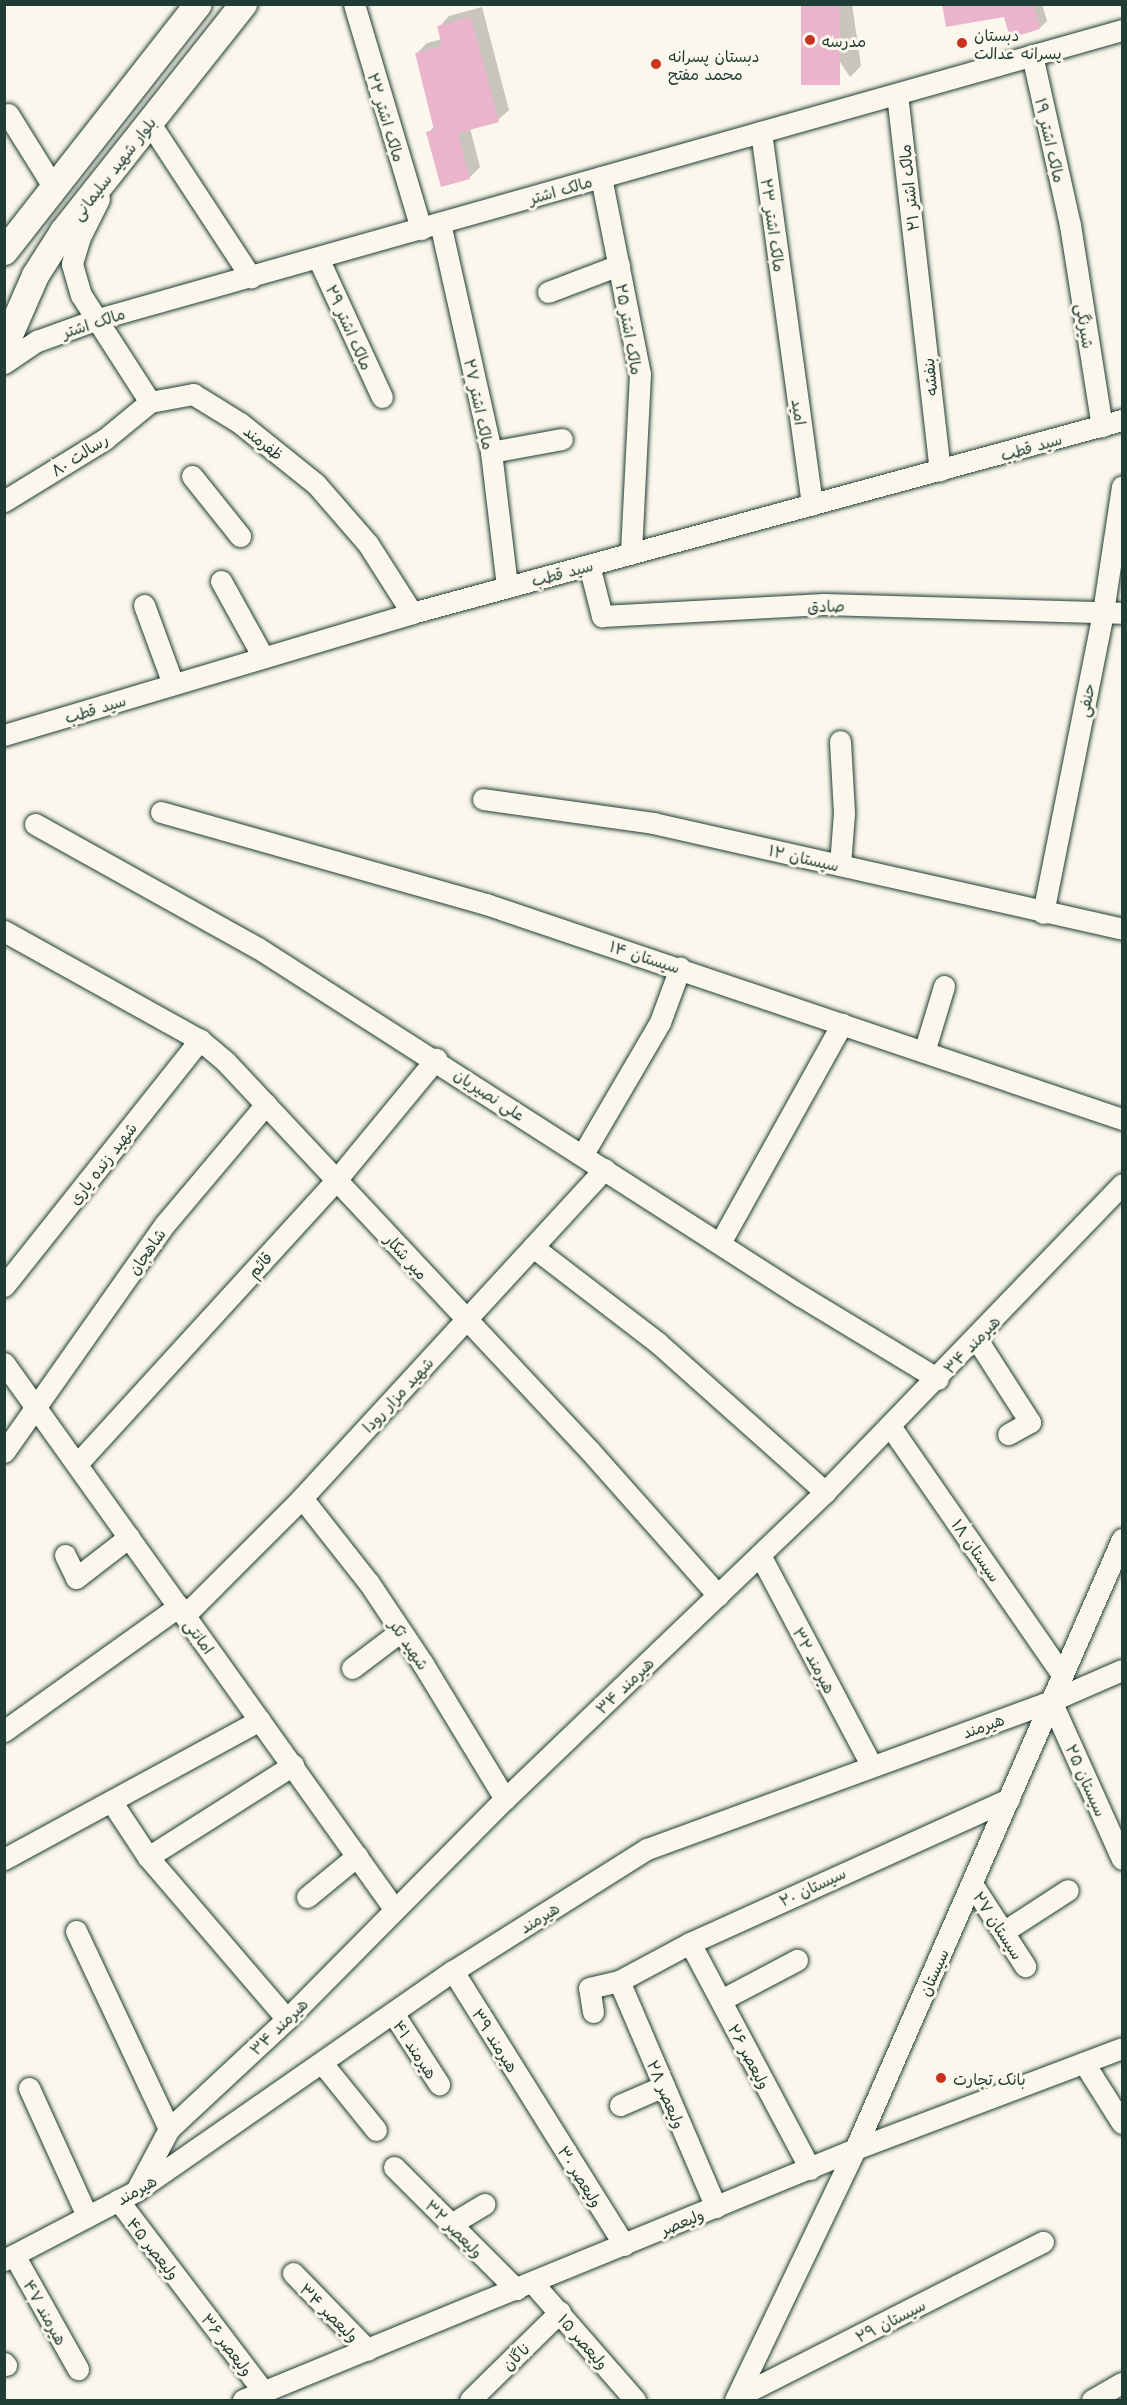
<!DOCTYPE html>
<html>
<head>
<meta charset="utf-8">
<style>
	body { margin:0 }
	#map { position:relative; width:1127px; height:2405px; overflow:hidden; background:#fbf7ec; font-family:"Playpen Sans","Playpen Sans Arabic",sans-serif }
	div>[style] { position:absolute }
	.shadow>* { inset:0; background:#0003 }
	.building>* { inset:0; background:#eab4cd; transform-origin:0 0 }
	.roads { filter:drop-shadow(0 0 2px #1f3d34) drop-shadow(0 0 2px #1f3d34) }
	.minor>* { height:21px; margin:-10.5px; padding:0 10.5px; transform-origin:10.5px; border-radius:10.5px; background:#fbf7ec }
	.major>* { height:27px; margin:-13.5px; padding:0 13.5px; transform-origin:13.5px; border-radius:13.5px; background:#fbf7ec }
	.dots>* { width:16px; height:16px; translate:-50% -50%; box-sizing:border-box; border:3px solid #fbf7ec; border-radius:50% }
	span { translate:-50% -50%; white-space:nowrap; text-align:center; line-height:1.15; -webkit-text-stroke:6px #fbf7ec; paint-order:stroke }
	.poi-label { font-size:16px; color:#1f3d34 }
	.left { translate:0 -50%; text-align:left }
	.street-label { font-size:16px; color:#1f3d34 }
	.frame { position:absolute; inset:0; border:6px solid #1f3d34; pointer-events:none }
</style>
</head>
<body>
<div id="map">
	<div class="shadow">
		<i style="clip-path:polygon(802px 4px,852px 4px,861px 66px,850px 77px)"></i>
		<i style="clip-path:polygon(1005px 4px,1042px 4px,1047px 21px,1040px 28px)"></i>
		<i style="clip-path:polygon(482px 7px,509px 110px,498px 120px,470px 128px,480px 167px,469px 178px,428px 133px,435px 126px,417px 53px,427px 43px,442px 39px,439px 27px,449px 16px)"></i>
	</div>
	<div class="building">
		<i style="left:801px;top:4px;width:39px;height:81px"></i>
		<i style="clip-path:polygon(942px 4px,1033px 4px,1040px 29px,1010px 38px,1004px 17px,946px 27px)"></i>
		<i style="clip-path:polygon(471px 17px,499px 122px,458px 133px,470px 179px,441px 187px,426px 132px,434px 130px,415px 53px,442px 46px,437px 26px)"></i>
	</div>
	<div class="roads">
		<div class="minor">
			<i style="left:354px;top:4px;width:235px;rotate:73.4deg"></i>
			<i style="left:1032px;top:55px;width:174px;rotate:77.4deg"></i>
			<i style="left:1070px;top:225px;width:204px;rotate:81deg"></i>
			<i style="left:897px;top:94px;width:379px;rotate:83.5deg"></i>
			<i style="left:8px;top:114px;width:87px;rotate:58.1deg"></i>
			<i style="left:149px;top:122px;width:186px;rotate:56.7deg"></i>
			<i style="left:761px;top:132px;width:376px;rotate:82.2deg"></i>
			<i style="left:601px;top:177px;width:201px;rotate:78.8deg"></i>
			<i style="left:640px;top:374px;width:180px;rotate:92.9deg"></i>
			<i style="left:99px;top:199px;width:42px;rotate:116.6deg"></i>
			<i style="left:80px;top:237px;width:28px;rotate:107deg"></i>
			<i style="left:72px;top:264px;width:32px;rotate:74deg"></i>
			<i style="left:81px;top:295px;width:127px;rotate:57.2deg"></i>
			<i style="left:150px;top:402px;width:44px;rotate:-10.5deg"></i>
			<i style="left:193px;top:394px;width:55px;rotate:31.7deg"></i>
			<i style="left:240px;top:423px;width:97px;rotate:38.8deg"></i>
			<i style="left:316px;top:484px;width:79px;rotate:49.1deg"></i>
			<i style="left:368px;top:544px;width:82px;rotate:57.5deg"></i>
			<i style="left:440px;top:223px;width:235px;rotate:77.4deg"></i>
			<i style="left:491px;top:452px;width:136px;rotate:83.2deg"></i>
			<i style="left:318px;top:258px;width:153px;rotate:65.3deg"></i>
			<i style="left:548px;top:292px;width:76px;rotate:-20.8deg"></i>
			<i style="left:4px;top:363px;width:40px;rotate:-34deg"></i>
			<i style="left:37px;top:341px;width:65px;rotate:-19.8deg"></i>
			<i style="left:98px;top:319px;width:1064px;rotate:-15.76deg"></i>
			<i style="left:491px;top:452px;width:72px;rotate:-10.4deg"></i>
			<i style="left:192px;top:476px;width:77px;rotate:51.3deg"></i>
			<i style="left:4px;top:501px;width:119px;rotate:-31.5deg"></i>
			<i style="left:105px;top:439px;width:58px;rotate:-39.4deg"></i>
			<i style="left:589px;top:565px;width:53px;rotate:75.7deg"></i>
			<i style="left:602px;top:616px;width:222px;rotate:-3.1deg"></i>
			<i style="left:824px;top:604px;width:298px;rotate:1.7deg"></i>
			<i style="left:221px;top:581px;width:87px;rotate:61.1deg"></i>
			<i style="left:144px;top:605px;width:84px;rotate:69.8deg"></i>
			<i style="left:4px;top:735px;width:426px;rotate:-16.6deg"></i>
			<i style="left:412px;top:613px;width:736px;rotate:-15.21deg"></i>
			<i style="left:483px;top:799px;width:172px;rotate:8deg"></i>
			<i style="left:653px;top:823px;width:481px;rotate:12.7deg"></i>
			<i style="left:161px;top:812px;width:338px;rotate:15.8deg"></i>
			<i style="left:486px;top:904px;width:671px;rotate:18.68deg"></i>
			<i style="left:35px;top:824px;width:255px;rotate:29.1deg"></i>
			<i style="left:258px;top:948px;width:645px;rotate:32.66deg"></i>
			<i style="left:801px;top:1296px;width:160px;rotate:31.2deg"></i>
			<i style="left:840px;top:865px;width:52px;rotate:-85.6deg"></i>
			<i style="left:844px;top:813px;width:72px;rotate:-93.2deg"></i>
			<i style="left:1043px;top:913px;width:307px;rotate:-78.7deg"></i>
			<i style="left:1103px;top:612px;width:127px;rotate:-81.4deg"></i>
			<i style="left:4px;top:931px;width:224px;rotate:29.1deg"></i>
			<i style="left:200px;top:1040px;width:34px;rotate:40deg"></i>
			<i style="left:226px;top:1062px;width:533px;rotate:46.9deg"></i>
			<i style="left:590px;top:1451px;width:193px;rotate:48.4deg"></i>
			<i style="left:924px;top:1052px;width:69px;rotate:-73.1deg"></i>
			<i style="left:583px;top:1154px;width:153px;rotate:-59.7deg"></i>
			<i style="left:660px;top:1022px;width:58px;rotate:-69.7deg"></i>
			<i style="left:720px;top:1243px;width:251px;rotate:-60.9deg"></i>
			<i style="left:533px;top:1247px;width:158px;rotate:37.5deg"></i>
			<i style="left:658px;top:1343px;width:224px;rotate:41.7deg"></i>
			<i style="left:4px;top:1286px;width:315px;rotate:-51.5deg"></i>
			<i style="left:976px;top:1338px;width:100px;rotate:57.3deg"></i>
			<i style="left:1030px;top:1422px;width:25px;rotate:151deg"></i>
			<i style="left:4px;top:1363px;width:672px;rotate:54.44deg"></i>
			<i style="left:890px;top:1426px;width:302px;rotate:55.3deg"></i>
			<i style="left:4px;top:1452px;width:279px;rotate:-54.8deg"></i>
			<i style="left:165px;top:1224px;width:157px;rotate:-49.9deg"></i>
			<i style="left:77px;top:1464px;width:386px;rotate:-47.6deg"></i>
			<i style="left:337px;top:1179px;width:156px;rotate:-50.5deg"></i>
			<i style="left:302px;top:1498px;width:108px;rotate:51.8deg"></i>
			<i style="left:369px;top:1583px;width:97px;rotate:56.3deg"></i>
			<i style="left:423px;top:1664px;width:158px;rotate:58.7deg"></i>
			<i style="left:65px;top:1555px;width:25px;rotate:64deg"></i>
			<i style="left:76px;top:1578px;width:67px;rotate:-37.7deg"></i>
			<i style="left:760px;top:1555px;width:238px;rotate:62.1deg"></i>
			<i style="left:185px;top:1615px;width:165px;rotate:-45deg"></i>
			<i style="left:302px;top:1498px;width:447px;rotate:-47.4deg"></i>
			<i style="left:352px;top:1668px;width:61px;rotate:-37.1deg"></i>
			<i style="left:1051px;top:1701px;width:173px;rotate:65.8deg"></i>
			<i style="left:4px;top:1731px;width:215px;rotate:-35.5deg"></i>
			<i style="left:111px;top:1801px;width:67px;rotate:56.5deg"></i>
			<i style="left:148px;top:1857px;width:213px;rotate:49.4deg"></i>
			<i style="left:148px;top:1857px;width:172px;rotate:-32.4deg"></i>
			<i style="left:4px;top:1859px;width:291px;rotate:-28.5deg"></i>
			<i style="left:972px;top:1884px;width:98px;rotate:57.1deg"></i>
			<i style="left:307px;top:1897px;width:65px;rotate:-39.4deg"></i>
			<i style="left:76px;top:1931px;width:219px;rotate:64.8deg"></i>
			<i style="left:1003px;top:1932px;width:77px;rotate:-32.9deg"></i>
			<i style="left:690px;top:1943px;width:256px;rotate:62deg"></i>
			<i style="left:453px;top:1971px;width:323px;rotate:58deg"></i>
			<i style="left:619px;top:1981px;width:246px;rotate:66.8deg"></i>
			<i style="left:721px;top:2000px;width:86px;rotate:-27.8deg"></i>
			<i style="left:593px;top:2012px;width:24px;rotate:-99deg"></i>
			<i style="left:589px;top:1988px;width:31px;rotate:-13deg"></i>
			<i style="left:619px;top:1981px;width:81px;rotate:-28.2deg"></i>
			<i style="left:690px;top:1943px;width:350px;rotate:-24.3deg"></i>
			<i style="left:393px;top:2013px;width:85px;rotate:57.1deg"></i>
			<i style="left:322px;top:2063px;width:86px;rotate:51.1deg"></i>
			<i style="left:1084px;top:2063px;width:71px;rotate:57.7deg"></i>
			<i style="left:29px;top:2088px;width:141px;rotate:65.6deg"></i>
			<i style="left:620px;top:2105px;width:48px;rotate:-23.4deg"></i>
			<i style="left:394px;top:2167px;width:173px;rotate:45deg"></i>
			<i style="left:136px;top:2191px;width:70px;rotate:-62deg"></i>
			<i style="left:169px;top:2129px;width:161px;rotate:-43deg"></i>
			<i style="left:287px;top:2019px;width:310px;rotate:-45.3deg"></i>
			<i style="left:505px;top:1799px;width:443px;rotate:-43.8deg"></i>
			<i style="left:825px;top:1492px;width:428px;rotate:-46deg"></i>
			<i style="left:118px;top:2200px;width:241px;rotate:52.8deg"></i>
			<i style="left:451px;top:2224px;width:39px;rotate:-31deg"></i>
			<i style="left:14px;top:2255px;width:131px;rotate:60.7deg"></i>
			<i style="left:4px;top:2260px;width:149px;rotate:-27.6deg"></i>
			<i style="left:136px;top:2191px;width:386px;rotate:-34.8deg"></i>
			<i style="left:453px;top:1971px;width:229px;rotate:-32.2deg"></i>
			<i style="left:647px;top:1849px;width:430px;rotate:-20.1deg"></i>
			<i style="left:1051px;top:1701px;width:77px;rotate:-23.6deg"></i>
			<i style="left:293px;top:2273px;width:107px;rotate:45.8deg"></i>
			<i style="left:532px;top:2282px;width:157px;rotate:48.9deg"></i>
			<i style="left:4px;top:2363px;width:3px;rotate:45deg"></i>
			<i style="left:737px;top:2397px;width:343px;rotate:-26.9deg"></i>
			<i style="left:243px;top:2400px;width:661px;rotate:-22.3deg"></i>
			<i style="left:855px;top:2149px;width:285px;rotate:-20.7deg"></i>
			<i style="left:470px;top:2400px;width:126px;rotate:-44.4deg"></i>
			<i style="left:735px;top:2400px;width:278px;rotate:-64.4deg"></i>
			<i style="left:855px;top:2149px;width:666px;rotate:-66.36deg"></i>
			<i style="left:1092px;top:2400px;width:34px;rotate:-30deg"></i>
		</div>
		<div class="major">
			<i style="left:4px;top:251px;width:314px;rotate:-51.9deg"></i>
			<i style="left:4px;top:346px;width:77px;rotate:-66.4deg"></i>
			<i style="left:35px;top:275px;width:52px;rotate:-57.5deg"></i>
			<i style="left:63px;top:231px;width:290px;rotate:-51.6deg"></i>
		</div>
	</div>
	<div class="dots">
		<i style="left:810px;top:40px;background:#c8321e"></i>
		<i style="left:962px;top:43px;background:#c8321e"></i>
		<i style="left:656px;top:64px;background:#c8321e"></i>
		<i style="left:941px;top:2078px;background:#c8321e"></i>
	</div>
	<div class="poi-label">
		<span class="left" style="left:974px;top:43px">دبستان<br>پسرانه عدالت</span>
		<span class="left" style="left:822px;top:40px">مدرسه</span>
		<span class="left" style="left:668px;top:64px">دبستان پسرانه<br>محمد مفتح</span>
		<span class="left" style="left:953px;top:2078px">بانک تجارت</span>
	</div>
	<div class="street-label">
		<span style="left:387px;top:117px;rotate:73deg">مالک اشتر ۲۲</span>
		<span style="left:1051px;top:140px;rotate:77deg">مالک اشتر ۱۹</span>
		<span style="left:113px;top:168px;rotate:-52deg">بلوار شهید سلیمانی</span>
		<span style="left:908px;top:188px;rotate:-96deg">مالک اشتر ۲۱</span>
		<span style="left:560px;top:189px;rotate:-16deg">مالک اشتر</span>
		<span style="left:774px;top:225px;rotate:82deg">مالک اشتر ۲۳</span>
		<span style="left:93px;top:322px;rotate:-18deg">مالک اشتر</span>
		<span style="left:1086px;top:326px;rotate:81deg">شیرنگی</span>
		<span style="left:350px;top:327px;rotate:66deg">مالک اشتر ۲۹</span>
		<span style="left:630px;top:329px;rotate:80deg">مالک اشتر ۲۵</span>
		<span style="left:929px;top:377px;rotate:-96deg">بنفشه</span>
		<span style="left:480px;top:404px;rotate:78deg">مالک اشتر ۲۷</span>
		<span style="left:800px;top:412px;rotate:82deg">امید</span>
		<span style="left:264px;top:442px;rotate:39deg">ظفرمند</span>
		<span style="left:1031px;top:446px;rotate:-16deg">سید قطب</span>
		<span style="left:79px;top:454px;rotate:-33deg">رسالت ۸۰</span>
		<span style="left:562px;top:572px;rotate:-15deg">سید قطب</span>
		<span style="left:826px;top:605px;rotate:-1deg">صادق</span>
		<span style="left:1085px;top:700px;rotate:-79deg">حنفی</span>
		<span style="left:95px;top:708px;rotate:-17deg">سید قطب</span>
		<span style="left:804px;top:857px;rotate:13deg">سیستان ۱۲</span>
		<span style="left:645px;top:956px;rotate:18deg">سیستان ۱۴</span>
		<span style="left:490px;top:1094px;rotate:33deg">علی نصیریان</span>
		<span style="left:102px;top:1163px;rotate:-52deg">شهید زنده یاری</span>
		<span style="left:146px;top:1251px;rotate:-55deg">شاهجان</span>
		<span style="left:407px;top:1256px;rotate:48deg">میر شکار</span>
		<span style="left:259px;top:1264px;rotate:-48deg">قائم</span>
		<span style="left:971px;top:1344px;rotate:-46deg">هیرمند ۳۴</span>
		<span style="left:397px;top:1394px;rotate:-47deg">شهید مزار رودا</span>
		<span style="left:977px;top:1550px;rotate:55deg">سیستان ۱۸</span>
		<span style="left:200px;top:1636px;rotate:54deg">امانتی</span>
		<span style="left:410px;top:1644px;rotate:56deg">شهید تکر</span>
		<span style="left:815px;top:1660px;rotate:62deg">هیرمند ۳۲</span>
		<span style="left:624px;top:1685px;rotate:-44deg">هیرمند ۳۴</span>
		<span style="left:983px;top:1725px;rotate:-20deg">هیرمند</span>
		<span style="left:1087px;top:1780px;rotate:66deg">سیستان ۲۵</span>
		<span style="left:812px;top:1886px;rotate:-25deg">سیستان ۲۰</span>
		<span style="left:539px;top:1917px;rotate:-32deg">هیرمند</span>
		<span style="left:999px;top:1925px;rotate:57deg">سیستان ۲۷</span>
		<span style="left:933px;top:1972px;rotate:-66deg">سیستان</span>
		<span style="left:278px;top:2026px;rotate:-44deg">هیرمند ۳۴</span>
		<span style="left:496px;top:2040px;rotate:58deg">هیرمند ۳۹</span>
		<span style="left:416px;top:2049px;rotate:57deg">هیرمند ۴۱</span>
		<span style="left:750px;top:2056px;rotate:62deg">ولیعصر ۲۶</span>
		<span style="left:667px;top:2094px;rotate:67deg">ولیعصر ۲۸</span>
		<span style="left:581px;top:2176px;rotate:58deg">ولیعصر ۳۰</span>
		<span style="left:136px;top:2189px;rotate:-30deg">هیرمند</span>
		<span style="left:682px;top:2221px;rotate:-22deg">ولیعصر</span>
		<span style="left:455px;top:2228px;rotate:45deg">ولیعصر ۳۲</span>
		<span style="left:154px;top:2248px;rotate:52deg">ولیعصر ۴۵</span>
		<span style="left:46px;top:2312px;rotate:61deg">هیرمند ۴۷</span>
		<span style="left:330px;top:2312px;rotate:45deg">ولیعصر ۳۴</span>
		<span style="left:890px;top:2320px;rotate:-27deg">سیستان ۲۹</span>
		<span style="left:584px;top:2341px;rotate:49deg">ولیعصر ۱۵</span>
		<span style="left:228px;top:2344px;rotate:53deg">ولیعصر ۳۶</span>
		<span style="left:515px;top:2356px;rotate:-44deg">ناگان</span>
	</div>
	<div class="frame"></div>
</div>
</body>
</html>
